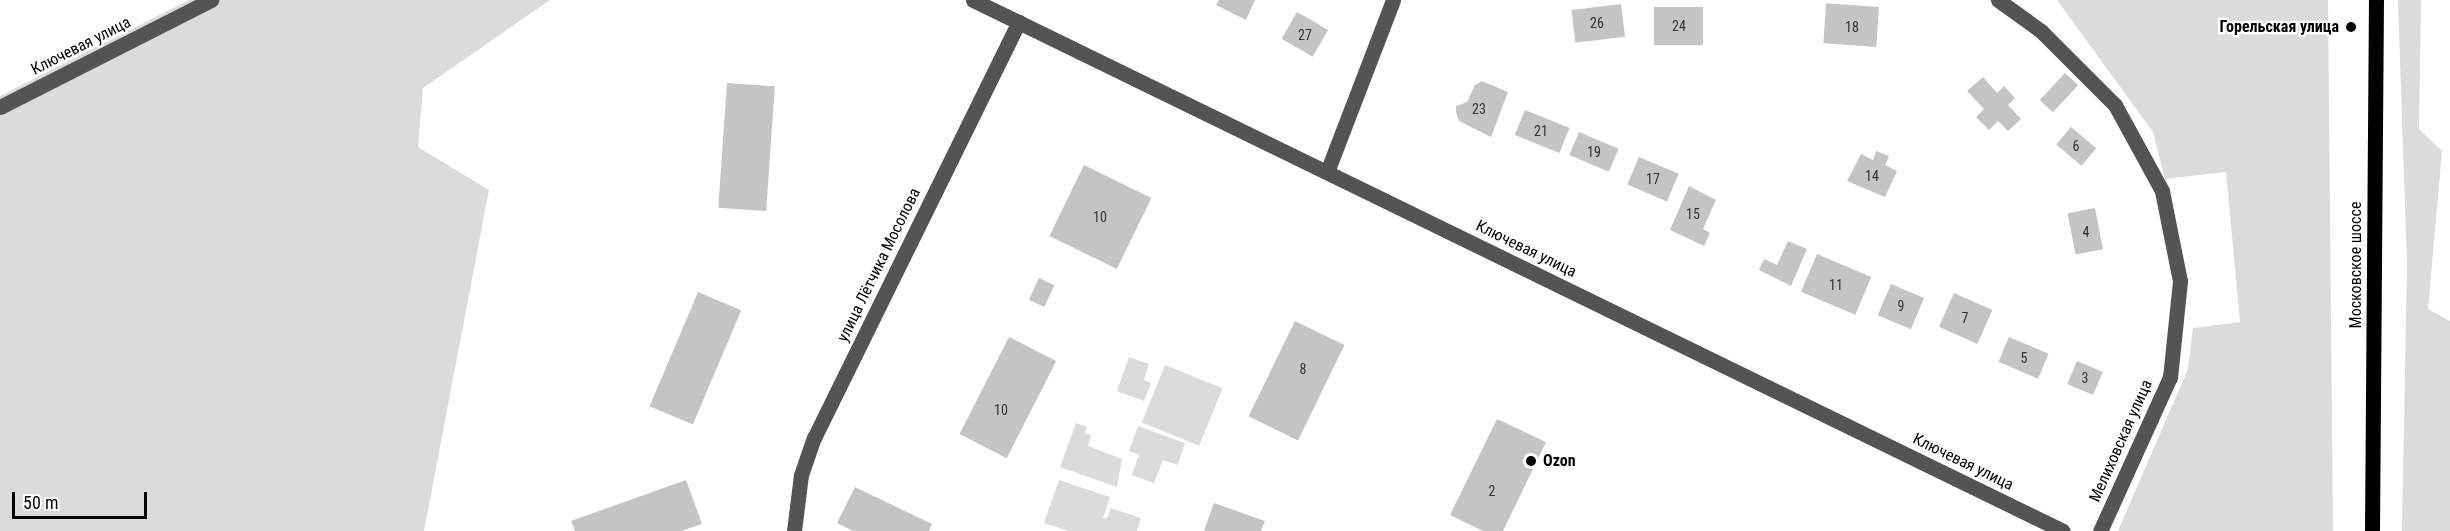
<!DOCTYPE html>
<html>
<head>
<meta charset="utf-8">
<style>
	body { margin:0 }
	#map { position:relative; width:2450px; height:531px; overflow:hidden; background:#fff; font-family:"Roboto Condensed",sans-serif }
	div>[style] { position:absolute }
	.green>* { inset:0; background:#dbdbdb; transform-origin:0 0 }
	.building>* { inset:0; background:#c4c4c4; transform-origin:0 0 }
	.minor>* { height:15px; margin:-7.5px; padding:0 7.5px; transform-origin:7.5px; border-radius:7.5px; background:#545454 }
	.major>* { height:15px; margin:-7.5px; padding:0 7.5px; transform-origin:7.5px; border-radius:7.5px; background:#000 }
	.dots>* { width:16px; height:16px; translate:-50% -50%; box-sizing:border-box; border:3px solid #fff; border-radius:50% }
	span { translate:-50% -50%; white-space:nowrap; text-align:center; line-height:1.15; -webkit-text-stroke:4.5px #fff; paint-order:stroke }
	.number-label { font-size:14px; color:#313131 }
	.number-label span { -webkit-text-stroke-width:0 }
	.poi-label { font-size:16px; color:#000; font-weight:700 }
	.right { translate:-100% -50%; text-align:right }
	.left { translate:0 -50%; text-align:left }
	.street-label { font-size:16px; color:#000 }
	.scale { position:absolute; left:12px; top:492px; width:135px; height:27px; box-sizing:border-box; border:3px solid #000; border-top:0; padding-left:8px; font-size:18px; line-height:21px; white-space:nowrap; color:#000; -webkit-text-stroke:4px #fff; paint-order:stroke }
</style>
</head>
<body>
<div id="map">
	<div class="green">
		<i style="clip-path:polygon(189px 0,550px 0,423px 88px,418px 147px,489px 190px,424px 531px,0 531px,0 96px)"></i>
		<i style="clip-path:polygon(2057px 0,2328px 0,2333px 531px,2118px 531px,2188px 369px,2193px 328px,2240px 322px,2226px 172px,2165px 179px,2153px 132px)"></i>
		<i style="clip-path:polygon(2398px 0,2421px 0,2419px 129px,2442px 151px,2428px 309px,2450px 321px,2450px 531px,2402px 531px,2407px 264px)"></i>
		<i style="clip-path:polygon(1129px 357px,1149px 364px,1144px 380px,1151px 383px,1144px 401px,1117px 391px)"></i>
		<i style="left:1165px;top:365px;width:62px;height:62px;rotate:22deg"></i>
		<i style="clip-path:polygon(1076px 423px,1087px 427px,1085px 433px,1091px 435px,1088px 446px,1122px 459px,1117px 487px,1060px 467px)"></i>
		<i style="clip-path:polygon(1138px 426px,1185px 443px,1178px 465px,1163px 460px,1154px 483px,1132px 475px,1139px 455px,1129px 451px)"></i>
		<i style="clip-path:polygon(1059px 480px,1110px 497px,1103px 518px,1107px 518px,1111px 508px,1141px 518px,1137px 531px,1068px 531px,1044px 523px)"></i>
	</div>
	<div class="building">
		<i style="clip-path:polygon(1219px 0,1255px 0,1246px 20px,1216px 5px)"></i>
		<i style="left:1621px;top:4px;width:33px;height:50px;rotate:83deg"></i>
		<i style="left:1654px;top:7px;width:49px;height:38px"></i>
		<i style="left:1879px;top:7px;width:40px;height:53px;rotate:94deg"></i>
		<i style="left:1297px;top:12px;width:36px;height:31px;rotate:30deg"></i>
		<i style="left:2065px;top:73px;width:18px;height:37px;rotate:43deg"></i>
		<i style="clip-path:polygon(1983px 77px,1997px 93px,2004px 86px,2015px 98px,2008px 105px,2021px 119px,2008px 131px,1998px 121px,1989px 130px,1976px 117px,1984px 109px,1967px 91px)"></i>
		<i style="clip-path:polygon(1482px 81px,1508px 92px,1491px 137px,1459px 121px,1456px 112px,1456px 106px,1467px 102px,1475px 85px)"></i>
		<i style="left:727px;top:83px;width:48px;height:125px;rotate:4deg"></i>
		<i style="left:1525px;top:110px;width:48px;height:27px;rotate:22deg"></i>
		<i style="left:2071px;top:127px;width:33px;height:23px;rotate:40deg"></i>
		<i style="left:1579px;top:132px;width:43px;height:25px;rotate:23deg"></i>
		<i style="clip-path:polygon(1876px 151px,1889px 156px,1885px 165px,1897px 171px,1885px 197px,1847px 181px,1861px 154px,1873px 160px)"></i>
		<i style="left:1639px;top:157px;width:43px;height:30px;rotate:23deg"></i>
		<i style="left:1084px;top:165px;width:75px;height:79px;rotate:26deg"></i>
		<i style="clip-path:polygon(1689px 186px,1716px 200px,1703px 229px,1710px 233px,1704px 246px,1670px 230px)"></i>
		<i style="left:2095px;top:208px;width:42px;height:28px;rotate:79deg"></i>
		<i style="clip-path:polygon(1788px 241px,1807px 249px,1791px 286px,1759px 270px,1764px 259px,1777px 265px)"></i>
		<i style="left:1817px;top:254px;width:59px;height:41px;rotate:23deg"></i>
		<i style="left:1039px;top:278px;width:17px;height:24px;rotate:25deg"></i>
		<i style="left:1891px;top:284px;width:36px;height:34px;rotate:23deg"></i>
		<i style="left:698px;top:292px;width:47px;height:124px;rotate:23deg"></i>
		<i style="left:1954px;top:293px;width:42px;height:37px;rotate:24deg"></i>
		<i style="left:1295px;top:321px;width:55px;height:106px;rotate:26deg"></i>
		<i style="left:1009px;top:337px;width:53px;height:109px;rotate:27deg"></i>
		<i style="left:2009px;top:337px;width:43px;height:27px;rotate:23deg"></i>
		<i style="left:2077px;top:361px;width:28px;height:25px;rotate:23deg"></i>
		<i style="clip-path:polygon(1497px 419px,1546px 442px,1503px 531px,1483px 531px,1450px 515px)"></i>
		<i style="clip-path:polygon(686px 480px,702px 524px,681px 531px,575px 531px,571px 521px)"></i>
		<i style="clip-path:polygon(855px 487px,932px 524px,929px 531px,853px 531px,837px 523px)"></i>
		<i style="clip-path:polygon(1214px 503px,1265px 521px,1261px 531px,1204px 531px)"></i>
	</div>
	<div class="minor">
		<i style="left:973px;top:0;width:1212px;rotate:25.97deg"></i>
		<i style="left:1998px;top:0;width:53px;rotate:35.8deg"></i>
		<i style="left:2041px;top:31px;width:105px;rotate:45deg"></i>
		<i style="left:2115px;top:105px;width:98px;rotate:61.3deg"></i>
		<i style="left:2162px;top:191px;width:92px;rotate:78.7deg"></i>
		<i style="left:2180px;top:281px;width:97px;rotate:95.9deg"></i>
		<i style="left:2170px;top:377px;width:169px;rotate:114.4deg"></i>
		<i style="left:0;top:107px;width:237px;rotate:-26.9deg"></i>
		<i style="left:1327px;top:172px;width:184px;rotate:-69deg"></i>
		<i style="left:794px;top:531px;width:56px;rotate:-82.9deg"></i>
		<i style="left:801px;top:475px;width:39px;rotate:-71deg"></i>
		<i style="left:814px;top:438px;width:464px;rotate:-63.8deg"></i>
	</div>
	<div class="major">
		<i style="left:2372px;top:531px;width:531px;rotate:-89.57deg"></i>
	</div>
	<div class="dots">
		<i style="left:2351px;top:27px;background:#000"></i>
		<i style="left:1531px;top:461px;background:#000"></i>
	</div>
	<div class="number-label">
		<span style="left:1597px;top:23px">26</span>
		<span style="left:1679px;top:26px">24</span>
		<span style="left:1852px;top:27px">18</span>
		<span style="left:1305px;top:35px">27</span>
		<span style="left:1479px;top:109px">23</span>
		<span style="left:1541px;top:131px">21</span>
		<span style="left:2076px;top:146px">6</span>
		<span style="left:1594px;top:152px">19</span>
		<span style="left:1872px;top:176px">14</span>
		<span style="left:1653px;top:179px">17</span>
		<span style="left:1693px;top:214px">15</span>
		<span style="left:1100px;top:217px">10</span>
		<span style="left:2086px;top:232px">4</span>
		<span style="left:1836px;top:285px">11</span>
		<span style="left:1901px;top:306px">9</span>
		<span style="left:1965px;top:318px">7</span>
		<span style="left:2024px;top:358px">5</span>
		<span style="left:1303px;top:369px">8</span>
		<span style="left:2085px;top:378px">3</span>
		<span style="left:1001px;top:410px">10</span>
		<span style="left:1492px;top:491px">2</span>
	</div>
	<div class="poi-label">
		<span class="right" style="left:2339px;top:27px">Горельская улица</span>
		<span class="left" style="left:1543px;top:461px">Ozon</span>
	</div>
	<div class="street-label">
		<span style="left:81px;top:46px;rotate:-27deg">Ключевая улица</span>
		<span style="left:1526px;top:249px;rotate:26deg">Ключевая улица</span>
		<span style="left:879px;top:265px;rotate:-64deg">улица Лётчика Мосолова</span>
		<span style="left:2356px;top:265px;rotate:-90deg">Московское шоссе</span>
		<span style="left:2121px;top:441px;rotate:-66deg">Мелиховская улица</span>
		<span style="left:1963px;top:462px;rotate:26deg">Ключевая улица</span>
	</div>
	<div class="scale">50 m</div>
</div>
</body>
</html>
